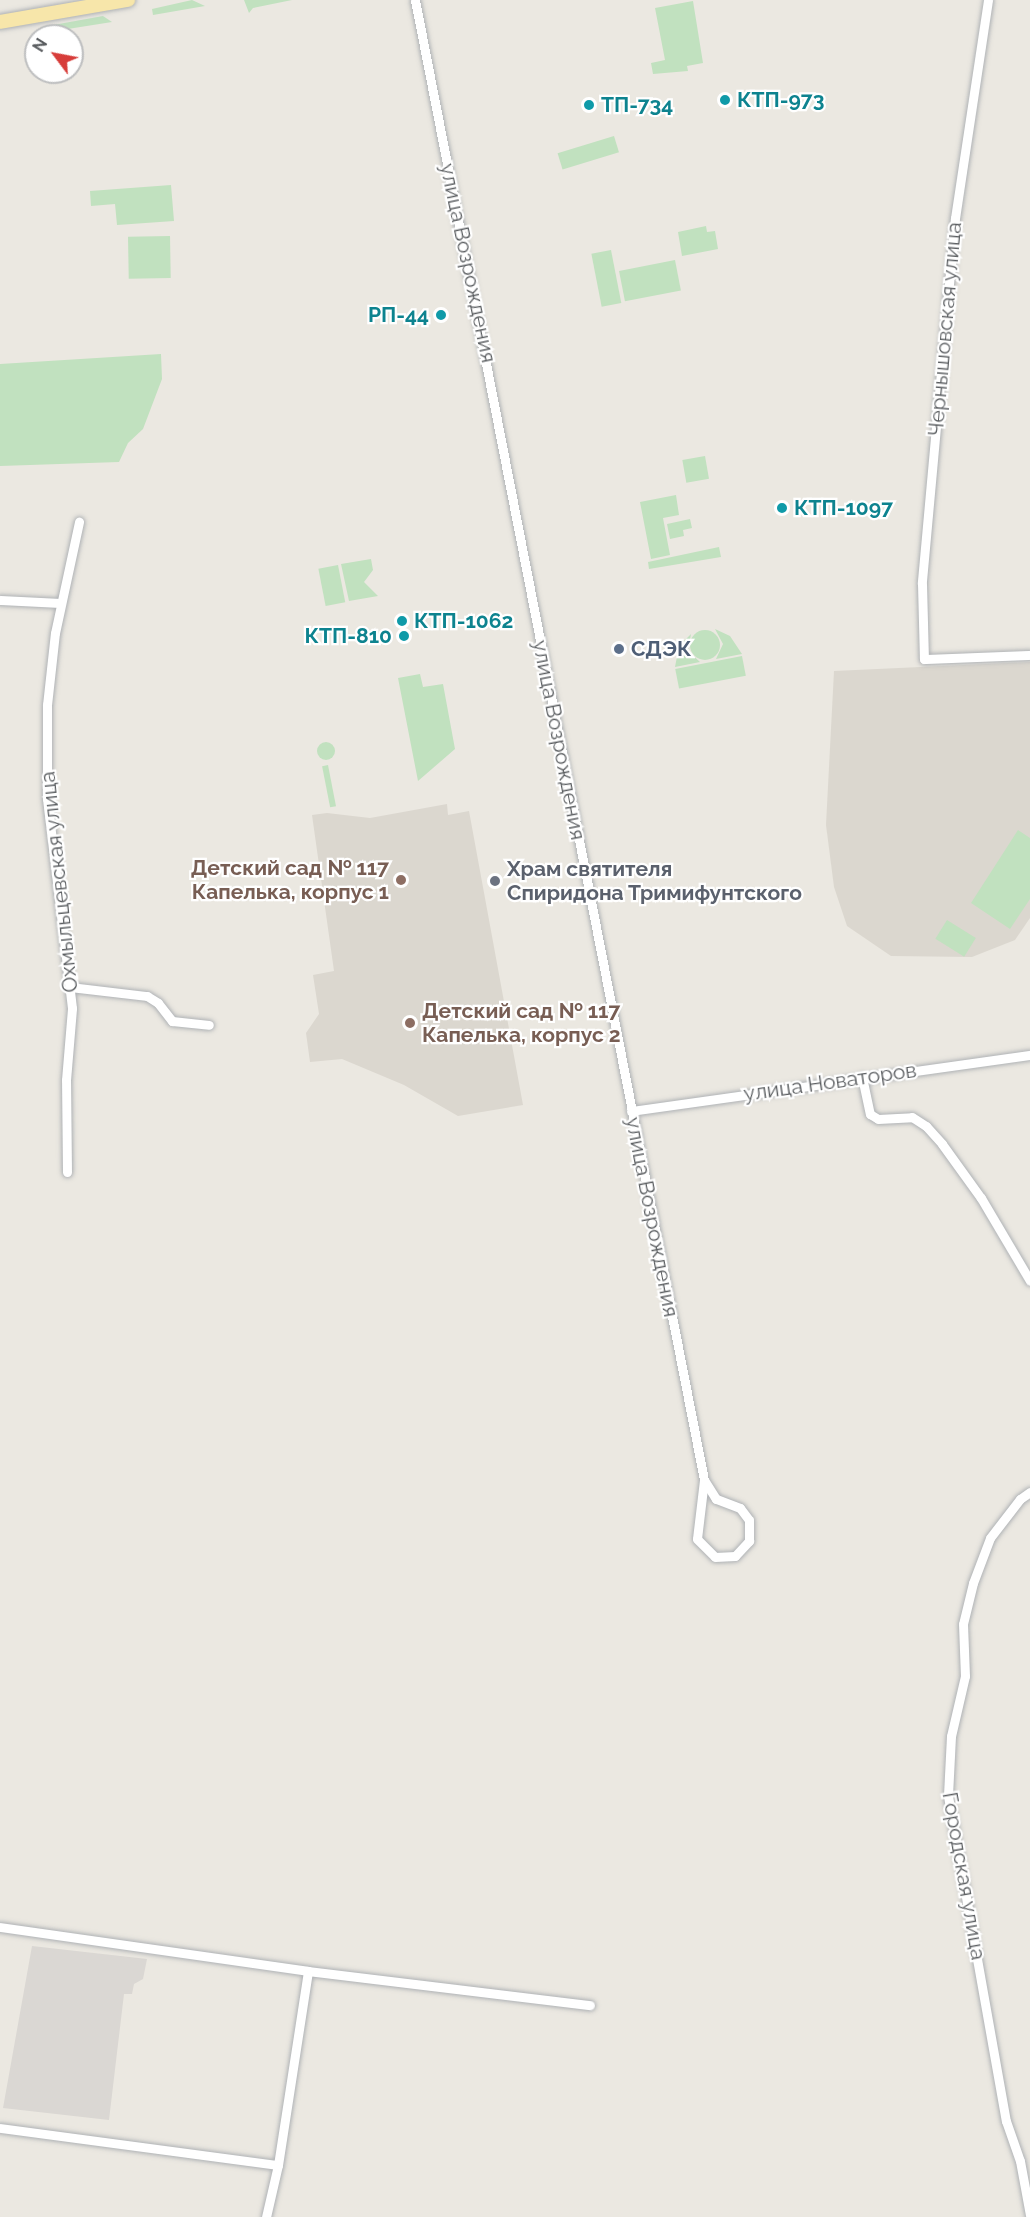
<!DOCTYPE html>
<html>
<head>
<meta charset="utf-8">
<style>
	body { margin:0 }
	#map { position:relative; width:1030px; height:2217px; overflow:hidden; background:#ebe8e1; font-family:Raleway,sans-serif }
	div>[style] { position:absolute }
	.industrial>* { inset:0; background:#dad7d3 }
	.education>* { inset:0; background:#dbd7cf }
	.green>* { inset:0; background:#c1e1bf; transform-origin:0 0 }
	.round { border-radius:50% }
	.roads { filter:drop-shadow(0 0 2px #afb2b5) drop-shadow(0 0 2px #afb2b5) }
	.minor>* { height:9px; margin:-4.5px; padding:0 4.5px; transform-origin:4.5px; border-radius:4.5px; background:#fff }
	.primary>* { height:14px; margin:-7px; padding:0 7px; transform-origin:7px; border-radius:7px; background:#f7e6aa }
	.dots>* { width:16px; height:16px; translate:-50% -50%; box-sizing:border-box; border:3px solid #fff; border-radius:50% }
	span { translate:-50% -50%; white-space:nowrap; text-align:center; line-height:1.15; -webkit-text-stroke:4.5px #fff; paint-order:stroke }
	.culture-label { font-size:21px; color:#0d838f; font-weight:700 }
	.left { translate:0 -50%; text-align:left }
	.right { translate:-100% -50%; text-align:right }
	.street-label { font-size:21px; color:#5a5d60 }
	.service-label { font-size:21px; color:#4e5e75; font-weight:700 }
	.education-label { font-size:21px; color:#785e54; font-weight:700 }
	.worship-label { font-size:21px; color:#5b616d; font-weight:700 }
	.north { position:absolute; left:24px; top:24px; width:60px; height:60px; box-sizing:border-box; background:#fff; border:2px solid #bdbebf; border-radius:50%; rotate:302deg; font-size:16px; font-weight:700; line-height:24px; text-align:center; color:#5a5d60 }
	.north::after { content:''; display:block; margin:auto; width:21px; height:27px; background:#d73d3a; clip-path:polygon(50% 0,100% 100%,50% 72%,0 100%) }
</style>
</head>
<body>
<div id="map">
	<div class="industrial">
		<i style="clip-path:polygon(32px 1946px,147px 1959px,143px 1979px,134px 1984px,132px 1994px,124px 1994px,109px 2120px,3px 2108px)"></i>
	</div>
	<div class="education">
		<i style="clip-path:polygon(1030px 662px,1030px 918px,1015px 940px,972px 957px,891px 956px,847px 926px,834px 887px,826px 825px,834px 671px)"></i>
		<i style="clip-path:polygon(447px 804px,448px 815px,469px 811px,523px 1105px,458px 1116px,404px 1085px,342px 1059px,310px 1062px,306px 1033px,319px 1014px,313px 975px,334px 971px,312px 815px,327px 813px,370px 818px)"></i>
	</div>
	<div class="green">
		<i style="clip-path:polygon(192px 0,205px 6px,153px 15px,152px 9px)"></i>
		<i style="clip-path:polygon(244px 0,292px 0,253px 8px,249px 13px)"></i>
		<i style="clip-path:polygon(693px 1px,703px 63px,687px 66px,688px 71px,653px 74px,651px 63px,665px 60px,655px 8px)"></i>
		<i style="clip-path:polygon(103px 16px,112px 22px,36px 34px,42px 27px)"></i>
		<i style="left:614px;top:136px;width:17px;height:59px;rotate:73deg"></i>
		<i style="clip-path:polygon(171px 185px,174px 221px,117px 225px,115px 204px,91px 206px,90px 191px)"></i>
		<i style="clip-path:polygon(706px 226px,707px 232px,715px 231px,718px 249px,682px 256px,678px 232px)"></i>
		<i style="left:170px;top:236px;width:42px;height:42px;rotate:89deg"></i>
		<i style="left:611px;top:250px;width:54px;height:20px;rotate:79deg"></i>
		<i style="left:675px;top:260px;width:31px;height:57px;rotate:79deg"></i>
		<i style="clip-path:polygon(161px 354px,162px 379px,143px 429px,128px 443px,119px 462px,0 466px,0 364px)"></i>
		<i style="left:705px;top:456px;width:23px;height:23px;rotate:80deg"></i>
		<i style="clip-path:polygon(676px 495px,679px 515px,663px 518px,670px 555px,651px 559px,640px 502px)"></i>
		<i style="clip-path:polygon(690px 519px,692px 528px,683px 530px,684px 536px,670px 539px,667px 524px)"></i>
		<i style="clip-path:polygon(719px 547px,721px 557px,649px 569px,648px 562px)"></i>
		<i style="clip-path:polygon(371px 559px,373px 570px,364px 582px,378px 596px,349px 601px,341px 564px)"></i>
		<i style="left:338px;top:565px;width:38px;height:20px;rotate:79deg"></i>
		<i style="clip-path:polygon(715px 629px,730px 636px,742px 654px,716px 659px,723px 644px)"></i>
		<i class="round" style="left:690px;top:630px;width:30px;height:30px"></i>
		<i style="clip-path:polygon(691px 634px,688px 651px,700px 662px,675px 667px,679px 646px)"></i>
		<i style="left:742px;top:656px;width:20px;height:68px;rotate:79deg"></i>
		<i style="clip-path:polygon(420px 674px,423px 687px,443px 684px,455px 749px,418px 781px,398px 678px)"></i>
		<i class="round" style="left:317px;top:742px;width:18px;height:18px"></i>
		<i style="left:328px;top:765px;width:42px;height:6px;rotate:79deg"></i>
		<i style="clip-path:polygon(1018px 830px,1030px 838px,1030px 899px,1010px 929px,971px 903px)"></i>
		<i style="left:947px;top:920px;width:34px;height:22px;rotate:32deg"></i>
	</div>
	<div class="roads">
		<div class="minor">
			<i style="left:415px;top:0;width:1508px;rotate:78.95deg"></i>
			<i style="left:704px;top:1480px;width:59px;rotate:96.8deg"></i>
			<i style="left:697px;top:1539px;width:25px;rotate:45deg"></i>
			<i style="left:715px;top:1557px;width:20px;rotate:-3deg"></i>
			<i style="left:735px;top:1556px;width:21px;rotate:-47deg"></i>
			<i style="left:749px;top:1541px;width:21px;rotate:-90deg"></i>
			<i style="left:749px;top:1520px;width:15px;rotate:-127deg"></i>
			<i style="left:740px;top:1508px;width:26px;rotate:-159deg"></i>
			<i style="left:716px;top:1499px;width:22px;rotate:-122deg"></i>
			<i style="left:988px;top:0;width:220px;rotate:98.6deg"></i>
			<i style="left:955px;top:218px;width:367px;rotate:95.2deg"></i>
			<i style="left:922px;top:584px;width:75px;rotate:88.5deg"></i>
			<i style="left:924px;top:659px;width:106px;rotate:-2.2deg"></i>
			<i style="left:0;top:600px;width:61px;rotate:2.8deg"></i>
			<i style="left:70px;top:987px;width:78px;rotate:6.7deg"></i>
			<i style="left:147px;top:996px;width:13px;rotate:32deg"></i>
			<i style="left:158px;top:1003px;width:23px;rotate:52deg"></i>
			<i style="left:172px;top:1021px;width:37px;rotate:6deg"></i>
			<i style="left:862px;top:1077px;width:38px;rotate:78deg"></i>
			<i style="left:870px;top:1114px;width:9px;rotate:32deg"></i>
			<i style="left:878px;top:1119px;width:34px;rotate:-3deg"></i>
			<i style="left:912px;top:1117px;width:17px;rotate:33deg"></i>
			<i style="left:926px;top:1126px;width:24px;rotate:48deg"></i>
			<i style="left:942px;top:1144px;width:67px;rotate:54.2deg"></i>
			<i style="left:981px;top:1198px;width:96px;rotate:59.4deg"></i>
			<i style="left:631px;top:1111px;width:403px;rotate:-8deg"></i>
			<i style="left:67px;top:1172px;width:92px;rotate:-90.6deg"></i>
			<i style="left:66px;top:1080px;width:72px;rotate:-85.2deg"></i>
			<i style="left:72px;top:1008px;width:210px;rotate:-96.8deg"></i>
			<i style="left:47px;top:799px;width:94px;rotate:-90deg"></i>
			<i style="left:47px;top:705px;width:72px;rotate:-83.7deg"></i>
			<i style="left:55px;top:633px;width:114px;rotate:-77.8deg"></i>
			<i style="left:1030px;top:1492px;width:12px;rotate:145deg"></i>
			<i style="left:1020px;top:1499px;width:49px;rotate:127.6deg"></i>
			<i style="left:990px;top:1538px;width:48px;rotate:110.7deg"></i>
			<i style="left:973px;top:1583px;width:42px;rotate:103.7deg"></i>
			<i style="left:963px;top:1624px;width:52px;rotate:87.8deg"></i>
			<i style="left:965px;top:1676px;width:62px;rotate:103.1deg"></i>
			<i style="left:951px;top:1736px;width:60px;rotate:92.9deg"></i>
			<i style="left:948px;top:1796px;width:330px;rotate:79.9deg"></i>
			<i style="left:1006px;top:2121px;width:42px;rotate:70.7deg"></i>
			<i style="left:1020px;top:2161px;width:55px;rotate:79.5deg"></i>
			<i style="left:0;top:1927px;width:311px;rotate:8.1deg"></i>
			<i style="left:308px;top:1971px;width:284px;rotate:6.9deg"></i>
			<i style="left:0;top:2128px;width:280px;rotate:7.6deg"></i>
			<i style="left:278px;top:2165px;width:196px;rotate:-81.2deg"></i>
			<i style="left:266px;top:2217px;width:53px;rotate:-77deg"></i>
		</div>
		<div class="primary">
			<i style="left:0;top:22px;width:130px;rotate:-9.8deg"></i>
		</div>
	</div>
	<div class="dots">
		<i style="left:725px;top:100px;background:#0f9aa8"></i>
		<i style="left:589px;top:105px;background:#0f9aa8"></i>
		<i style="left:441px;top:315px;background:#0f9aa8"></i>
		<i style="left:782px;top:508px;background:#0f9aa8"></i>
		<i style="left:402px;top:621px;background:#0f9aa8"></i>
		<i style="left:404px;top:636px;background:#0f9aa8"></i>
		<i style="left:619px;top:649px;background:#5c6f8a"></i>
		<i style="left:401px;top:880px;background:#8d6e63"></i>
		<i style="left:495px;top:881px;background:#6b7280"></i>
		<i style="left:410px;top:1023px;background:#8d6e63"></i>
	</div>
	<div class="culture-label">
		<span class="left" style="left:737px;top:100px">КТП-973</span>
		<span class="left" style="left:601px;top:105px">ТП-734</span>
		<span class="right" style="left:429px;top:315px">РП-44</span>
		<span class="left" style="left:794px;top:508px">КТП-1097</span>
		<span class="left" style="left:414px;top:621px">КТП-1062</span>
		<span class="right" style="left:392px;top:636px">КТП-810</span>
	</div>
	<div class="street-label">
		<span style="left:468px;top:263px;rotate:78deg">улица Возрождения</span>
		<span style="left:945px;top:329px;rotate:-85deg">Чернышовская улица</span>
		<span style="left:559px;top:740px;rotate:79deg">улица Возрождения</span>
		<span style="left:59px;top:882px;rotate:-96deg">Охмыльцевская улица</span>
		<span style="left:830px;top:1082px;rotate:-8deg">улица Новаторов</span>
		<span style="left:652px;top:1217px;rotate:79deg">улица Возрождения</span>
		<span style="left:964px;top:1876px;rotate:80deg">Городская улица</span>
	</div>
	<div class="service-label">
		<span class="left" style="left:631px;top:649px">СДЭК</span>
	</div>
	<div class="education-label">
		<span class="right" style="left:389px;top:880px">Детский сад № 117<br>Капелька, корпус 1</span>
		<span class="left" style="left:422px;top:1023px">Детский сад № 117<br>Капелька, корпус 2</span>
	</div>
	<div class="worship-label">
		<span class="left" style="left:507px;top:881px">Храм святителя<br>Спиридона Тримифунтского</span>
	</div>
	<div class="north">N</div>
</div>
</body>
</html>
